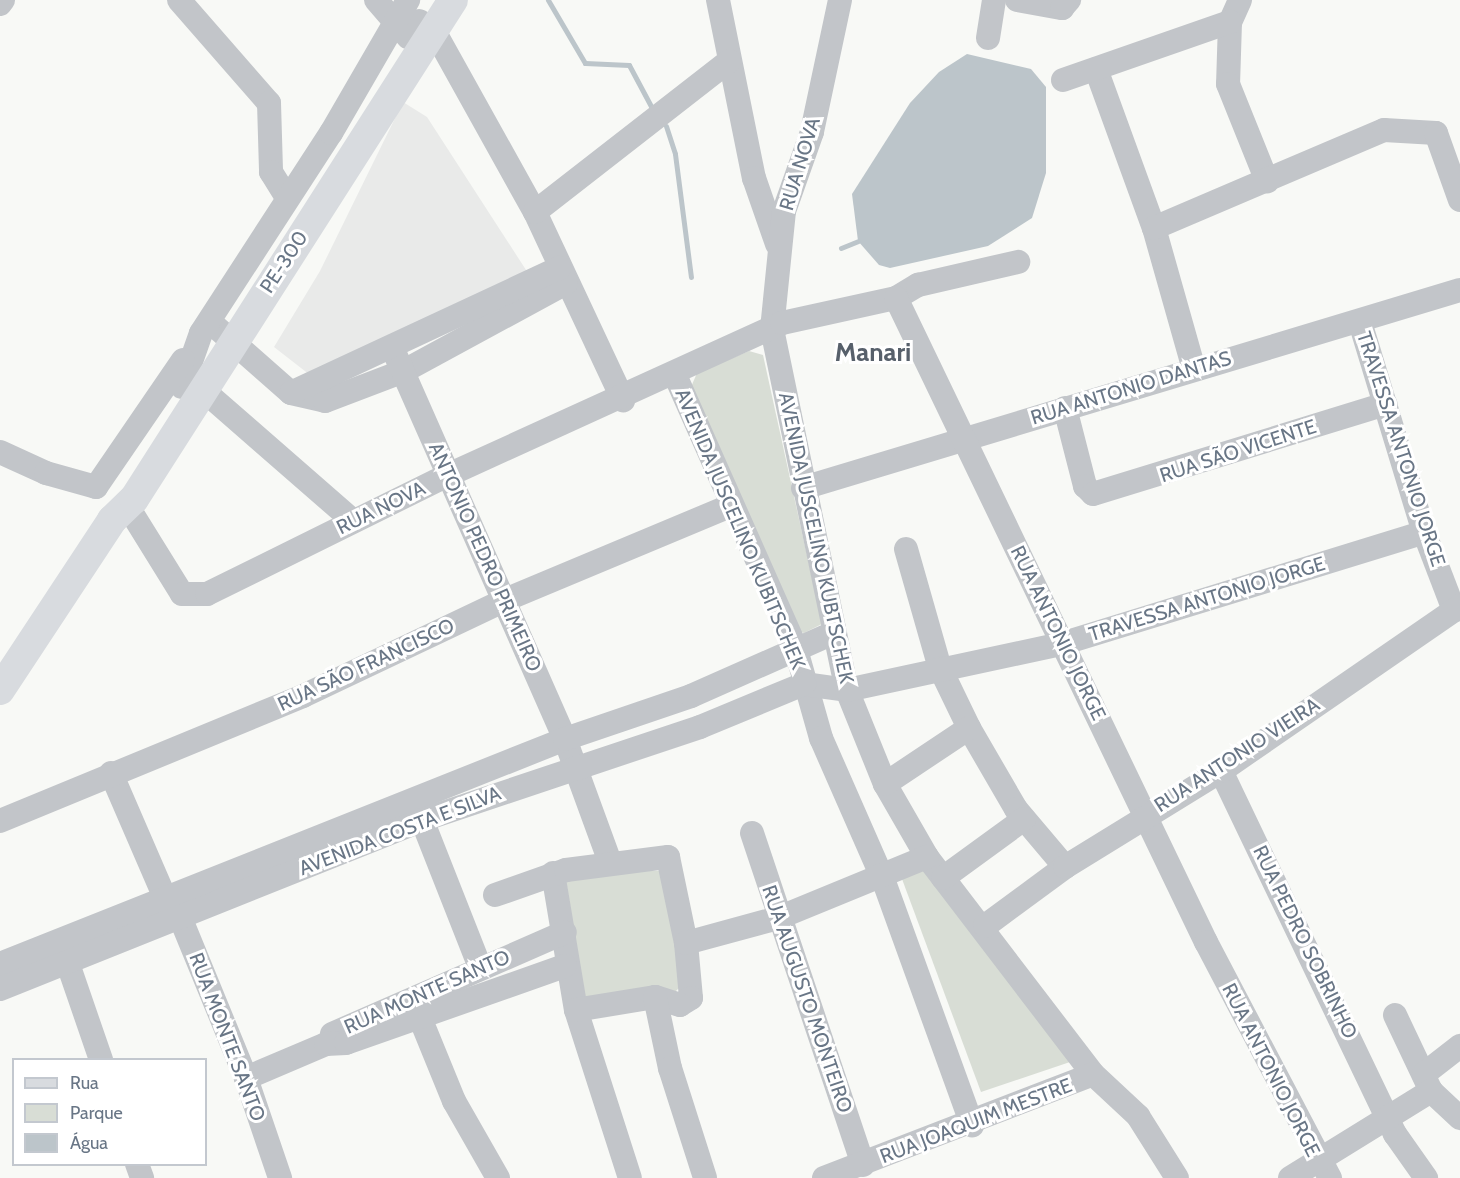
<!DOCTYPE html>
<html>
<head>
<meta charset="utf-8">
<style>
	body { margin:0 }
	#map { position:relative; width:1460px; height:1178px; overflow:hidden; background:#f8f9f6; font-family:Cabin,sans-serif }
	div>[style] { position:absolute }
	.built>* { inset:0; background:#e9eae9 }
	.green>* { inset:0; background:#d8ddd5 }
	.water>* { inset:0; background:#bcc5ca }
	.stream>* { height:5px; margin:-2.5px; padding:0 2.5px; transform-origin:2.5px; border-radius:2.5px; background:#bcc5ca }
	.minor>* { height:24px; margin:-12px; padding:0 12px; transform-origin:12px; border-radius:12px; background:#c2c5c9 }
	.major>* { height:30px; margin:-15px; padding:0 15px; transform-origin:15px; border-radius:15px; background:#d8dbdf }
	span { translate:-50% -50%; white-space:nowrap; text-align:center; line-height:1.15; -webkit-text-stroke:6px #fff; paint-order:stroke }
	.street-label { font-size:20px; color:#697686 }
	.district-label { font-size:26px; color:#57606b; font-weight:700 }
	.legend { position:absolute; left:12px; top:1058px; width:195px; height:108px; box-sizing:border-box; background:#fff; border:2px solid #c3c8cf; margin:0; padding:8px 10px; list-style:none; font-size:18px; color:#697686 }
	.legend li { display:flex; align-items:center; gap:12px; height:30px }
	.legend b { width:30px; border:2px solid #c3c8cf }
</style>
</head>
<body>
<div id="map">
	<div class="built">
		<i style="clip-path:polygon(403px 102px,427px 117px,528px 273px,310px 375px,274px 347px,320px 271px)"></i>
	</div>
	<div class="green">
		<i style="clip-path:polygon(749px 351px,763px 355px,822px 624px,804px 633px,798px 631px,691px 387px,697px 373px)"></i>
		<i style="clip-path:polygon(928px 868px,1073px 1061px,981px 1092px,902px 879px)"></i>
		<i style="clip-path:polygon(617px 870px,665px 871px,681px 986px,675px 992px,585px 1001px,565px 874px)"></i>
	</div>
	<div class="water">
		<i style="clip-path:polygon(967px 54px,1031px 69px,1046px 87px,1046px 173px,1032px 218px,988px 246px,890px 268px,879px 265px,858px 241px,852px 194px,910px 103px,939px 72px)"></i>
	</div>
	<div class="stream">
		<i style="left:548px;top:0;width:73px;rotate:59.6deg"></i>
		<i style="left:585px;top:63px;width:44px;rotate:2.6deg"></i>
		<i style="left:629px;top:65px;width:49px;rotate:61.9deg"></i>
		<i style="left:666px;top:126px;width:29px;rotate:72deg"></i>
		<i style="left:675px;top:154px;width:124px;rotate:82.6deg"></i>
		<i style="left:841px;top:248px;width:18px;rotate:-22deg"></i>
	</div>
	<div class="minor">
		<i style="left:179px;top:0;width:137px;rotate:48.9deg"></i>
		<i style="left:269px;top:103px;width:69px;rotate:88.3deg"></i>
		<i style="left:271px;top:172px;width:31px;rotate:58deg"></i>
		<i style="left:376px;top:0;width:49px;rotate:49.1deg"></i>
		<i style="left:718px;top:0;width:182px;rotate:78.6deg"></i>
		<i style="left:754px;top:178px;width:70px;rotate:70.8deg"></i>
		<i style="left:840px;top:0;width:135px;rotate:102deg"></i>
		<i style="left:812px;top:132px;width:84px;rotate:109.5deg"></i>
		<i style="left:784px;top:211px;width:119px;rotate:95.8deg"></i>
		<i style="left:772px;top:329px;width:369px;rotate:78.3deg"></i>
		<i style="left:847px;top:690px;width:101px;rotate:68deg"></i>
		<i style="left:885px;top:784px;width:84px;rotate:60.1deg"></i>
		<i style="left:927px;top:857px;width:273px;rotate:52.6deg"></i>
		<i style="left:1093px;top:1074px;width:62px;rotate:43deg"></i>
		<i style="left:1138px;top:1116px;width:73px;rotate:57.8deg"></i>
		<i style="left:1017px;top:0;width:46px;rotate:10.1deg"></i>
		<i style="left:1062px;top:8px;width:11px;rotate:-49deg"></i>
		<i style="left:1240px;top:0;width:24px;rotate:114deg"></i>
		<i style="left:1230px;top:22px;width:62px;rotate:91.8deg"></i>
		<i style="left:1228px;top:84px;width:105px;rotate:68.1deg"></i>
		<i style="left:0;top:4px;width:5px;rotate:-53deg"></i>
		<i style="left:419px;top:21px;width:16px;rotate:30deg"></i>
		<i style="left:433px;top:29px;width:210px;rotate:60.9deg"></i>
		<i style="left:535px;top:212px;width:208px;rotate:64.9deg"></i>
		<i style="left:988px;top:38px;width:38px;rotate:-81deg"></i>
		<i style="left:1096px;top:69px;width:169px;rotate:70deg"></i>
		<i style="left:1154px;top:228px;width:147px;rotate:74.2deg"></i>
		<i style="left:1063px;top:80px;width:177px;rotate:-19.2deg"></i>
		<i style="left:535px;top:212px;width:246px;rotate:-37.9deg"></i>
		<i style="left:1154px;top:228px;width:250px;rotate:-23.1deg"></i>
		<i style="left:1384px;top:130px;width:52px;rotate:3.3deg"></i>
		<i style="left:1436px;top:133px;width:71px;rotate:70.3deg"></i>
		<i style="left:896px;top:298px;width:26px;rotate:-31deg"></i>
		<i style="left:918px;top:285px;width:103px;rotate:-13deg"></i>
		<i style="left:1360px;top:322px;width:220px;rotate:73.1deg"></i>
		<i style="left:1424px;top:532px;width:84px;rotate:69deg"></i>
		<i style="left:217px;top:328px;width:98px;rotate:41.3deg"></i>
		<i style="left:291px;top:393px;width:35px;rotate:13deg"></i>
		<i style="left:325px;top:401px;width:85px;rotate:-20.8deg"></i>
		<i style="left:404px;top:371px;width:184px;rotate:-28.5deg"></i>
		<i style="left:392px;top:347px;width:428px;rotate:66.2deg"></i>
		<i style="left:565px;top:739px;width:131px;rotate:69.9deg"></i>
		<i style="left:675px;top:375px;width:296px;rotate:66.1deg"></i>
		<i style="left:795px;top:646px;width:96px;rotate:74.2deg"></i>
		<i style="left:821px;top:738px;width:154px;rotate:66.3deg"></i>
		<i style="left:883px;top:879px;width:262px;rotate:70.1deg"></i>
		<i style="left:182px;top:387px;width:57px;rotate:-70.6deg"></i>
		<i style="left:201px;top:333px;width:239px;rotate:-57deg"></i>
		<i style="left:331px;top:133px;width:154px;rotate:-59.9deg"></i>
		<i style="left:203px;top:390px;width:199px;rotate:41.1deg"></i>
		<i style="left:291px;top:393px;width:296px;rotate:-25deg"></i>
		<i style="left:1065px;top:408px;width:81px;rotate:75.6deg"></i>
		<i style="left:1085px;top:486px;width:11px;rotate:45deg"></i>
		<i style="left:1093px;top:494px;width:306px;rotate:-17.1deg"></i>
		<i style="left:0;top:452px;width:51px;rotate:24.5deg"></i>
		<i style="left:46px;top:473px;width:52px;rotate:15.6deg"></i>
		<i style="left:96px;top:487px;width:154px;rotate:-55.6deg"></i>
		<i style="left:803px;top:488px;width:686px;rotate:-16.77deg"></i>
		<i style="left:128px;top:507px;width:102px;rotate:58.2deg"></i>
		<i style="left:182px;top:594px;width:25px"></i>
		<i style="left:207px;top:594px;width:267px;rotate:-26.3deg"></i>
		<i style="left:446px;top:476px;width:369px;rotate:-24.5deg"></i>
		<i style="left:782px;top:323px;width:117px;rotate:-12.4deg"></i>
		<i style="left:896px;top:298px;width:715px;rotate:64.3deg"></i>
		<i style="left:1206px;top:942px;width:267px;rotate:62.3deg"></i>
		<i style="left:906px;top:549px;width:124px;rotate:74.1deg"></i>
		<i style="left:940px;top:668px;width:67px;rotate:64.2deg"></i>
		<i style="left:969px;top:728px;width:94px;rotate:59.9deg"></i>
		<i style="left:1016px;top:809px;width:76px;rotate:49.8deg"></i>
		<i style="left:804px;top:684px;width:43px;rotate:7.9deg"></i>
		<i style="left:847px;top:690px;width:219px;rotate:-12.1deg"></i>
		<i style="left:1061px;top:644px;width:380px;rotate:-17.1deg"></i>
		<i style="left:1221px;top:771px;width:403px;rotate:64.4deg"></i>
		<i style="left:1395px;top:1134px;width:54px;rotate:54.8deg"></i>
		<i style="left:111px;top:773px;width:138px;rotate:66.6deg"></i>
		<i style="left:166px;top:900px;width:22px;rotate:51deg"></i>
		<i style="left:180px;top:917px;width:174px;rotate:67.7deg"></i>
		<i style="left:246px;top:1078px;width:106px;rotate:71.2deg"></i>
		<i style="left:885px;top:784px;width:101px;rotate:-33.7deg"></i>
		<i style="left:422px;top:820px;width:158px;rotate:68.5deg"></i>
		<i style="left:0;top:821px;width:328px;rotate:-22.4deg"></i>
		<i style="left:303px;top:696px;width:224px;rotate:-25.4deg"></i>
		<i style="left:505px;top:600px;width:244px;rotate:-22.7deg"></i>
		<i style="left:752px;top:833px;width:350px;rotate:71.5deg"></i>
		<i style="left:553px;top:873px;width:139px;rotate:80.5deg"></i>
		<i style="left:576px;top:1010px;width:176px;rotate:72.2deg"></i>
		<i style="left:943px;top:878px;width:100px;rotate:-36.1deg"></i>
		<i style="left:495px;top:895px;width:75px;rotate:-19.4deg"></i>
		<i style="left:566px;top:870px;width:103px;rotate:-7.3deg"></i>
		<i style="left:668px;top:857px;width:88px;rotate:78.2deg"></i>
		<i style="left:686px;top:943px;width:55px;rotate:84.8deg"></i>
		<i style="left:691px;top:998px;width:13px;rotate:148deg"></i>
		<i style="left:680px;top:1005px;width:26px;rotate:-162deg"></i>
		<i style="left:655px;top:997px;width:80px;rotate:170.7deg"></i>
		<i style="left:985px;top:926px;width:99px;rotate:-36.4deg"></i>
		<i style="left:1065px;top:867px;width:183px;rotate:-31.6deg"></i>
		<i style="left:1221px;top:771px;width:290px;rotate:-34.6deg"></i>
		<i style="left:686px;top:943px;width:95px;rotate:-15.2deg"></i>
		<i style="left:778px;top:918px;width:161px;rotate:-22.3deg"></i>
		<i style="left:67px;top:961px;width:105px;rotate:71deg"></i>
		<i style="left:0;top:964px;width:608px;rotate:-21.71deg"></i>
		<i style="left:565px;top:739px;width:133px;rotate:-18.8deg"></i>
		<i style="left:691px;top:696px;width:155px;rotate:-23.9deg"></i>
		<i style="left:0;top:989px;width:455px;rotate:-21.8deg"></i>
		<i style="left:422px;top:820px;width:293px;rotate:-18.5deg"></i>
		<i style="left:700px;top:727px;width:113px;rotate:-22.5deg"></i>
		<i style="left:655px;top:997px;width:73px;rotate:78.1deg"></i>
		<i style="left:670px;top:1068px;width:115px;rotate:72.3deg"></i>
		<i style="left:414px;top:1003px;width:106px;rotate:67.8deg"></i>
		<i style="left:454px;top:1101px;width:89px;rotate:60.3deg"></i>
		<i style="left:1395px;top:1015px;width:84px;rotate:64.7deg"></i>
		<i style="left:1431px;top:1091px;width:40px;rotate:43deg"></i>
		<i style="left:332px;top:1034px;width:254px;rotate:-23.6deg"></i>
		<i style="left:1424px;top:1074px;width:46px;rotate:-37.9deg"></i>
		<i style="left:246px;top:1078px;width:87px;rotate:-23deg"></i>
		<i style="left:326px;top:1044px;width:20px;rotate:-3deg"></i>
		<i style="left:346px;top:1043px;width:232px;rotate:-19.4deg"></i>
		<i style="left:137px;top:1164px;width:15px;rotate:70deg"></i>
		<i style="left:824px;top:1178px;width:288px;rotate:-21.1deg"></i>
		<i style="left:1290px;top:1178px;width:166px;rotate:-31.7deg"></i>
	</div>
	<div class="major">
		<i style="left:0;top:690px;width:204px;rotate:-56.6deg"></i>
		<i style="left:112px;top:520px;width:30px;rotate:-44deg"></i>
		<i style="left:134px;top:499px;width:592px;rotate:-57.41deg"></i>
	</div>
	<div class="street-label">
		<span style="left:800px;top:164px;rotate:-73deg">RUA NOVA</span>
		<span style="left:284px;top:262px;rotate:-57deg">PE-300</span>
		<span style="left:1131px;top:388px;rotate:-17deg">RUA ANTONIO DANTAS</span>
		<span style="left:1401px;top:449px;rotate:72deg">TRAVESSA ANTONIO JORGE</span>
		<span style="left:1238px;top:451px;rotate:-18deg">RUA SÃO VICENTE</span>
		<span style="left:381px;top:508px;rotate:-26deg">RUA NOVA</span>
		<span style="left:740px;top:529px;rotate:67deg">AVENIDA JUSCELINO KUBITSCHEK</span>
		<span style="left:816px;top:538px;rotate:78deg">AVENIDA JUSCELINO KUBTSCHEK</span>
		<span style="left:485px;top:557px;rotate:66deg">ANTONIO PEDRO PRIMEIRO</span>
		<span style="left:1207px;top:599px;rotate:-17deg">TRAVESSA ANTONIO JORGE</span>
		<span style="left:1058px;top:633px;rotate:64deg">RUA ANTONIO JORGE</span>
		<span style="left:366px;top:665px;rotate:-25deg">RUA SÃO FRANCISCO</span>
		<span style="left:1237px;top:755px;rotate:-33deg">RUA ANTONIO VIEIRA</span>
		<span style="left:400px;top:831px;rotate:-21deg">AVENIDA COSTA E SILVA</span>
		<span style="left:1305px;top:942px;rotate:64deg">RUA PEDRO SOBRINHO</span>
		<span style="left:427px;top:992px;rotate:-24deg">RUA MONTE SANTO</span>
		<span style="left:807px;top:999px;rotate:71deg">RUA AUGUSTO MONTEIRO</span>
		<span style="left:227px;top:1037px;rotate:69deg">RUA MONTE SANTO</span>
		<span style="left:1271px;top:1070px;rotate:63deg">RUA ANTONIO JORGE</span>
		<span style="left:976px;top:1121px;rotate:-21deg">RUA JOAQUIM MESTRE</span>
	</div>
	<div class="district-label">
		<span style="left:873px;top:353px">Manari</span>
	</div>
	<ul class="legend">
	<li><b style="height:8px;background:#d8dbdf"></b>Rua</li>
	<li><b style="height:16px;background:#d8ddd5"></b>Parque</li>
	<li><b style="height:16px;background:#bcc5ca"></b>Água</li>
	</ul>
</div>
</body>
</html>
